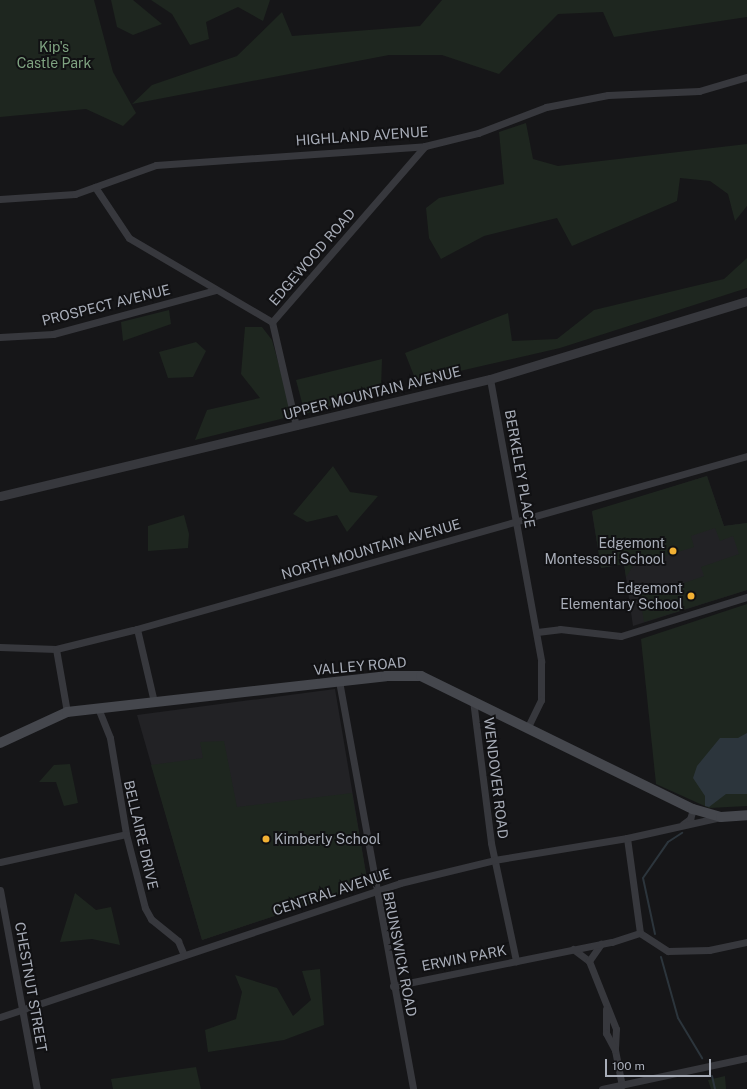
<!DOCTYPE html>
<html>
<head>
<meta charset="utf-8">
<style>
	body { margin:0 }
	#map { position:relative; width:747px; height:1089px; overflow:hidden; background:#161618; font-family:"Public Sans",sans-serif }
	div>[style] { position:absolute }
	.built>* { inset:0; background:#222225 }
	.green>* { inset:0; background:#1e261f }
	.water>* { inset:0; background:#2c353c }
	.stream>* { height:2px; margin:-1px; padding:0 1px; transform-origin:1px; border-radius:1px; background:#2c353c }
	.minor>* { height:7px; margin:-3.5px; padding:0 3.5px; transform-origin:3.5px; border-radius:3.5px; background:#37383d }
	.tertiary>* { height:9px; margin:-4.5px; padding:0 4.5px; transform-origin:4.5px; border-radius:4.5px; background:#37383d }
	.secondary>* { height:10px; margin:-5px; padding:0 5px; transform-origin:5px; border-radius:5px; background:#45474d }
	.dots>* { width:11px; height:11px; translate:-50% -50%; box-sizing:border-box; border:2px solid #111113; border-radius:50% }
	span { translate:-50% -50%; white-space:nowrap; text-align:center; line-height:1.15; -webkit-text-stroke:4px #111113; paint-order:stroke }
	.park-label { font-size:14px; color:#7fa381 }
	.street-label { font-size:14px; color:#a8adb8 }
	.poi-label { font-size:14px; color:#a8adb8 }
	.right { translate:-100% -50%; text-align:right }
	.left { translate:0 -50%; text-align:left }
	.scale { position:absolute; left:605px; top:1059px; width:106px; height:18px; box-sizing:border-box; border:2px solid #a8adb8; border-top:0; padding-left:5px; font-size:12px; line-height:14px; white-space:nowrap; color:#a8adb8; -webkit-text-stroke:3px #111113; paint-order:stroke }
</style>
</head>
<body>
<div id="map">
	<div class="built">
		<i style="clip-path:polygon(707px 476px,724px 526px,747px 523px,747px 590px,633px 626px,624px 564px,601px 568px,592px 512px)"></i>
		<i style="clip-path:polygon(335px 689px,368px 885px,202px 940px,137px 715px)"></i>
	</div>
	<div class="green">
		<i style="clip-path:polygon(0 0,94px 0,113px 72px,136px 113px,123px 126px,86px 109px,0 117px)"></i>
		<i style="clip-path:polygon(111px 0,133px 0,162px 24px,133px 35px,117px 27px)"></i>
		<i style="clip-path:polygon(151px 0,270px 0,263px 21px,238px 7px,206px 22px,209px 39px,190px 45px,172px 14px)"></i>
		<i style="clip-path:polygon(442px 0,747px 0,747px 17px,614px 37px,603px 12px,558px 14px,499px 74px,442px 55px,389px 55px,132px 104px,152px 85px,237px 56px,282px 12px,292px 36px,420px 26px)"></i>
		<i style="clip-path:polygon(526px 123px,533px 159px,558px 166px,747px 144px,747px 206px,735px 221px,728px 194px,710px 181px,680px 178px,677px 201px,572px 246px,557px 218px,484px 236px,441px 259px,429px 238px,426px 208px,439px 198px,504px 184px,499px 132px)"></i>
		<i style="clip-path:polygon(747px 258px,747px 288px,560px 348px,416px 381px,405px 353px,508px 313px,512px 341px,557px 339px,594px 310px,724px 279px)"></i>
		<i style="clip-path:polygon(169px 310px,171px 324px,123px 341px,121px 322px)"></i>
		<i style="clip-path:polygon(245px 327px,262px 327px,272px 340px,293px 416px,195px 440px,207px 410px,260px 398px,241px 374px)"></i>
		<i style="clip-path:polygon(196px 342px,206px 351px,193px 377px,168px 378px,159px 352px)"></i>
		<i style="clip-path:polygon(382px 359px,381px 389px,305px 414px,296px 380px)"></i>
		<i style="clip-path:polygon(333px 466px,350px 492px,378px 496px,347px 532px,337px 515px,307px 522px,293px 514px)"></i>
		<i style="clip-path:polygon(707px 476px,724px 526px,747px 523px,747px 590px,644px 622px,640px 597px,645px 589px,661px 584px,664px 590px,704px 576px,701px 567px,739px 554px,733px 536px,720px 541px,715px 528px,691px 536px,694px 547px,633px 566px,626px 577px,624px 564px,601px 568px,592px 511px)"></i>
		<i style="clip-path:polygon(184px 515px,189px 534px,188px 548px,148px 551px,148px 526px)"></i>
		<i style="clip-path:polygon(747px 604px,747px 806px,709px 808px,656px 784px,641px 639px)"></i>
		<i style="clip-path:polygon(224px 741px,237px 807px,352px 793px,368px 885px,202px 940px,151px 765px,203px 758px,200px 742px)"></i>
		<i style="clip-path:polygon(70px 764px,78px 803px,64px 806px,56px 782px,39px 782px,54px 765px)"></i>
		<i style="clip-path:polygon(75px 893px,96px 910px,111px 907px,120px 945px,92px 939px,60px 942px)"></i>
		<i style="clip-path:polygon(320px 969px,324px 1025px,284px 1040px,208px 1052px,205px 1030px,236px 1019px,242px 992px,235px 975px,277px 988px,293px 1016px,311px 1000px,302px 971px)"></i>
		<i style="clip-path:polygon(196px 1067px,201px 1089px,113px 1089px,111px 1079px)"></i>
		<i style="clip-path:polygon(725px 1076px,726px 1089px,711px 1089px,708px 1080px)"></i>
	</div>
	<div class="water">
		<i style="clip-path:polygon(747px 733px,747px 794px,726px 794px,709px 807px,705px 806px,705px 796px,693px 778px,697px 766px,720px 738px,738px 738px)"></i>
	</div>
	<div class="stream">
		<i style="left:655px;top:934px;width:57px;rotate:-102.1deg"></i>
		<i style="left:643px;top:878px;width:44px;rotate:-55.2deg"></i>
		<i style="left:668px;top:842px;width:17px;rotate:-33deg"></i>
		<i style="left:661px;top:957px;width:63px;rotate:74.4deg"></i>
		<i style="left:678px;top:1018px;width:47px;rotate:59deg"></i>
		<i style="left:712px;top:1076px;width:13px;rotate:77deg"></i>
	</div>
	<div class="minor">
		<i style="left:95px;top:187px;width:61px;rotate:56.3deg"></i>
		<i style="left:129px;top:238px;width:166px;rotate:30.4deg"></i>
		<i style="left:0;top:199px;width:75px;rotate:-3.8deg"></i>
		<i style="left:75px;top:194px;width:86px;rotate:-19.7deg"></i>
		<i style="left:156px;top:165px;width:270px;rotate:-4deg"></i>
		<i style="left:425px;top:146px;width:55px;rotate:-13.8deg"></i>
		<i style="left:478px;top:133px;width:73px;rotate:-20.9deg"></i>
		<i style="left:546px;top:107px;width:63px;rotate:-11deg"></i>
		<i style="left:608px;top:95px;width:91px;rotate:-2.5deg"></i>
		<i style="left:699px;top:91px;width:50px;rotate:-16.3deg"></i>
		<i style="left:0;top:337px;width:53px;rotate:-3.2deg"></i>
		<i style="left:53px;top:334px;width:169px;rotate:-15.1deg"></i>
		<i style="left:490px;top:379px;width:287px;rotate:79.7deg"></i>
		<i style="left:541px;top:661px;width:39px;rotate:90deg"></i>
		<i style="left:541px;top:700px;width:30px;rotate:116deg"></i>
		<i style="left:296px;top:426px;width:107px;rotate:-103deg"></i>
		<i style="left:272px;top:322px;width:233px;rotate:-49deg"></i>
		<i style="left:137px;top:629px;width:75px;rotate:76.9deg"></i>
		<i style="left:537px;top:632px;width:23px;rotate:-7deg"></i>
		<i style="left:560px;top:629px;width:61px;rotate:6.5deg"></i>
		<i style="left:621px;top:636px;width:132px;rotate:-17.2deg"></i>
		<i style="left:0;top:647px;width:56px;rotate:2deg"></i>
		<i style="left:56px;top:649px;width:79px;rotate:-13.9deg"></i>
		<i style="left:133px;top:630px;width:638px;rotate:-15.82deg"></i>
		<i style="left:56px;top:649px;width:64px;rotate:80.1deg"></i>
		<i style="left:339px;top:681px;width:415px;rotate:79.7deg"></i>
		<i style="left:473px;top:700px;width:144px;rotate:82.8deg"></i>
		<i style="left:491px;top:843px;width:121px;rotate:78deg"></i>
		<i style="left:98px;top:708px;width:32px;rotate:68deg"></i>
		<i style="left:110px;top:738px;width:97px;rotate:80.5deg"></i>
		<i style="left:126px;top:834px;width:76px;rotate:75.6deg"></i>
		<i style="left:145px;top:908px;width:13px;rotate:61deg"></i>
		<i style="left:151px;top:919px;width:35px;rotate:39deg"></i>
		<i style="left:178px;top:941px;width:15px;rotate:67deg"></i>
		<i style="left:683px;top:824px;width:9px;rotate:-36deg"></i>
		<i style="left:690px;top:819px;width:10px;rotate:-73deg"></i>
		<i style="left:627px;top:838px;width:96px;rotate:82.2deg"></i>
		<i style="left:0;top:862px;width:129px;rotate:-12.5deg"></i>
		<i style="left:0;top:890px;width:202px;rotate:79.5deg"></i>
		<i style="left:640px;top:933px;width:33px;rotate:33deg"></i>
		<i style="left:668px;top:951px;width:41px;rotate:-1.4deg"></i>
		<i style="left:709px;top:950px;width:39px;rotate:-12deg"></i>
		<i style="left:573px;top:949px;width:20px;rotate:37deg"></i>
		<i style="left:589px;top:961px;width:73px;rotate:68.3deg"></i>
		<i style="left:616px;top:1029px;width:21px;rotate:93deg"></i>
		<i style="left:615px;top:1050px;width:36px;rotate:79deg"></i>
		<i style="left:589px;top:961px;width:21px;rotate:-55deg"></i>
		<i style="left:393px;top:986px;width:223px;rotate:-11.4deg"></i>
		<i style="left:612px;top:942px;width:29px;rotate:-18deg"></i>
		<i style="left:606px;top:1009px;width:24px;rotate:90deg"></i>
		<i style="left:606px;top:1033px;width:19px;rotate:62deg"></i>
		<i style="left:0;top:1017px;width:422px;rotate:-18.5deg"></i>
		<i style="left:400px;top:883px;width:97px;rotate:-13.7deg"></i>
		<i style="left:494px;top:860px;width:135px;rotate:-9.4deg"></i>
		<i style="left:627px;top:838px;width:96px;rotate:-12.6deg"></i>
		<i style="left:602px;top:1089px;width:148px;rotate:-12.1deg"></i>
	</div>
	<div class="tertiary">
		<i style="left:0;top:496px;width:504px;rotate:-13.43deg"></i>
		<i style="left:490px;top:379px;width:269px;rotate:-16.9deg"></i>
	</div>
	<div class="secondary">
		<i style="left:0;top:743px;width:74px;rotate:-24.8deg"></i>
		<i style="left:67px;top:712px;width:321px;rotate:-6.4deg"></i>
		<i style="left:386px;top:676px;width:35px"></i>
		<i style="left:421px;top:676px;width:303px;rotate:26.1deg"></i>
		<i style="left:693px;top:809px;width:29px;rotate:16deg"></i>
		<i style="left:721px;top:817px;width:26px;rotate:-4deg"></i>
	</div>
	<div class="dots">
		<i style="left:673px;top:551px;background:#f2b134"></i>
		<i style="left:691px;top:596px;background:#f2b134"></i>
		<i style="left:266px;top:839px;background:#f2b134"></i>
	</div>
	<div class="park-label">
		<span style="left:54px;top:55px">Kip's<br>Castle Park</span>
	</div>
	<div class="street-label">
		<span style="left:362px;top:136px;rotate:-4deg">HIGHLAND AVENUE</span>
		<span style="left:312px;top:257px;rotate:-49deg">EDGEWOOD ROAD</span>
		<span style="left:106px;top:305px;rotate:-14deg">PROSPECT AVENUE</span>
		<span style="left:372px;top:393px;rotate:-14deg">UPPER MOUNTAIN AVENUE</span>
		<span style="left:520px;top:469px;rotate:80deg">BERKELEY PLACE</span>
		<span style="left:371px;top:549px;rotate:-16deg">NORTH MOUNTAIN AVENUE</span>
		<span style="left:360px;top:666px;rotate:-5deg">VALLEY ROAD</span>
		<span style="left:496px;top:778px;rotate:83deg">WENDOVER ROAD</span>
		<span style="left:141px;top:835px;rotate:77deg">BELLAIRE DRIVE</span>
		<span style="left:332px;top:892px;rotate:-18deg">CENTRAL AVENUE</span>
		<span style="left:400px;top:954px;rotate:79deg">BRUNSWICK ROAD</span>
		<span style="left:464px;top:958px;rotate:-11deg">ERWIN PARK</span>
		<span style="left:31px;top:987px;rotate:80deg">CHESTNUT STREET</span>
	</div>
	<div class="poi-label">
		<span class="right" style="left:665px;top:551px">Edgemont<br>Montessori School</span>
		<span class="right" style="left:683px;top:596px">Edgemont<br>Elementary School</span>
		<span class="left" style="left:274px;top:839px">Kimberly School</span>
	</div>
	<div class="scale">100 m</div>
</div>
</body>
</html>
